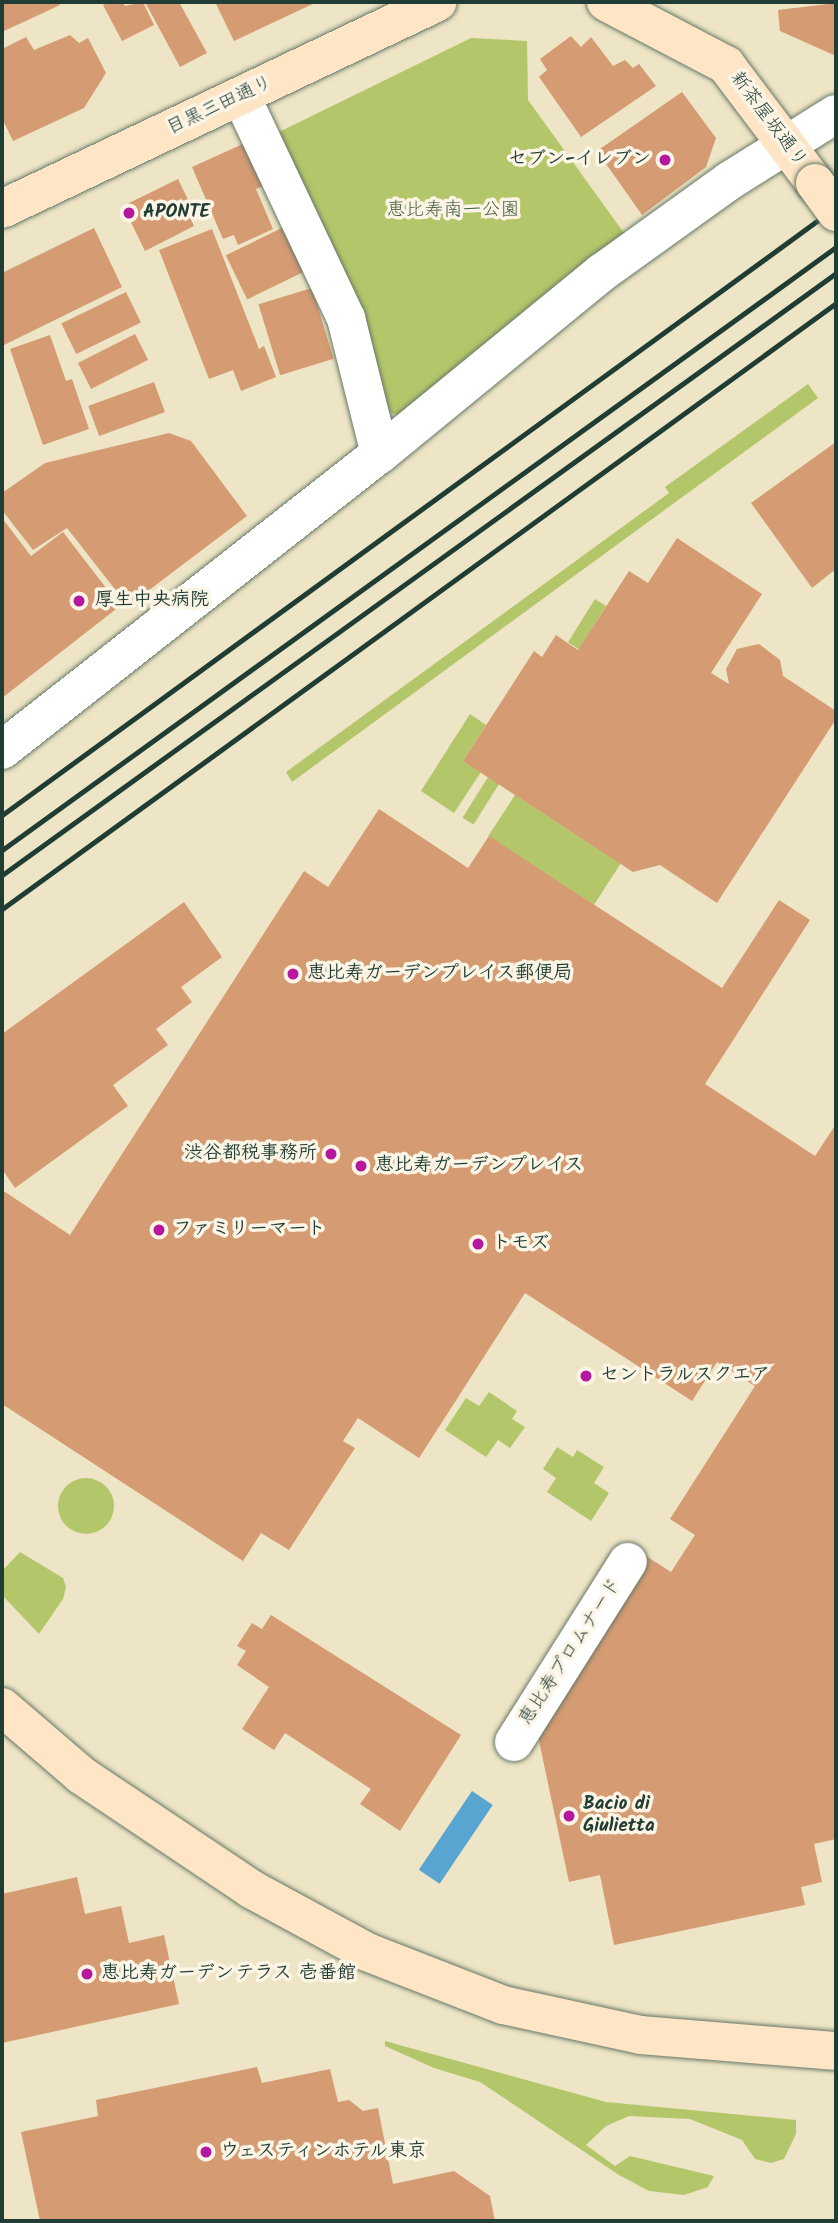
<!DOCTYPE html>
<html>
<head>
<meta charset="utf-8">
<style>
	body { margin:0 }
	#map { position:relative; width:838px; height:2223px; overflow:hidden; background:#ede5c5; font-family:Kalam,"Klee One",sans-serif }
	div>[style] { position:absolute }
	.green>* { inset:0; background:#b4c66a; transform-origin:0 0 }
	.round { border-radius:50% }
	.water>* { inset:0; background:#57a5d0; transform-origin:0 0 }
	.building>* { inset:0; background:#d59b73; transform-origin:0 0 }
	.roads { filter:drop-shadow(0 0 2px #677867) drop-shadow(0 0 2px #677867) }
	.street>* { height:38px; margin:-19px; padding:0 19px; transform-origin:19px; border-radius:19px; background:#fff }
	.secondary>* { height:38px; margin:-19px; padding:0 19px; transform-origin:19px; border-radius:19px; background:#fde5c5 }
	.rail>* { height:5px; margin:-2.5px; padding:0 2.5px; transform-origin:2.5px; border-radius:2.5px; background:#1f3d34 }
	.bridges { filter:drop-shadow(0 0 2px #677867) drop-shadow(0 0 2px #677867) }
	.secondary-bridge>* { height:38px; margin:-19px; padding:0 19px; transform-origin:19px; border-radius:19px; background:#fde5c5 }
	.dots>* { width:19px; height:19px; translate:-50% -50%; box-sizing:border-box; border:4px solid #fcf5e5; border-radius:50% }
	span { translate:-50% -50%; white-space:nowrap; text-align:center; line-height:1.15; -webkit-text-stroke:7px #fcf5e5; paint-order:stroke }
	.street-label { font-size:19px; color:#1f3d34 }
	.poi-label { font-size:19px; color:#1f3d34; font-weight:700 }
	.right { translate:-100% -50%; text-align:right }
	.left { translate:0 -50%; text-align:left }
	.park-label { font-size:19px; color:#445f42 }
	.frame { position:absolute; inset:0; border:4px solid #1f3d34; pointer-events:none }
</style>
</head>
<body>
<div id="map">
	<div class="green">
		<i style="clip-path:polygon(471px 38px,527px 41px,528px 100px,624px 233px,404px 417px,384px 411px,277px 133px)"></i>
		<i style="clip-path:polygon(808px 384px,818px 398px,292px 782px,286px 772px,669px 493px,665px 487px)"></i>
		<i style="left:595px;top:599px;width:13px;height:51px;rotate:32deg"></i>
		<i style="clip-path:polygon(470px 714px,486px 725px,463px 761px,481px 772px,454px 813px,421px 791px)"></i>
		<i style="left:488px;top:777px;width:13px;height:48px;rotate:32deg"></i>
		<i style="left:515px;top:795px;width:126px;height:49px;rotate:33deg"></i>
		<i style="clip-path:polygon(489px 1392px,517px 1411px,512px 1419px,525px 1427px,510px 1448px,498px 1440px,486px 1457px,445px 1430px,466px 1398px,479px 1406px)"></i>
		<i style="clip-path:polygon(557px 1447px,573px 1457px,577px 1450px,604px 1467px,594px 1483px,609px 1493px,591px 1521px,547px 1492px,556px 1478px,543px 1469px)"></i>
		<i class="round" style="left:58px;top:1478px;width:56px;height:56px"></i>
		<i style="clip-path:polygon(20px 1552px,63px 1578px,66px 1587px,63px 1599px,39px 1634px,2px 1595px,2px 1571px)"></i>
		<i style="clip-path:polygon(385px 2041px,606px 2102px,796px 2120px,796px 2134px,784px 2159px,771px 2163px,755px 2159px,742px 2140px,690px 2119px,629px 2116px,606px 2126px,586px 2145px,615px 2166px,630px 2156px,714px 2176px,708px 2187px,684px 2195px,649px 2191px,619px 2175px,480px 2082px,434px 2068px,385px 2046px)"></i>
	</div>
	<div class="water">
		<i style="left:472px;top:1791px;width:25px;height:95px;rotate:34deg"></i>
	</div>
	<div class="building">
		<i style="clip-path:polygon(2px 2px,58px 2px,60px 5px,2px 32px)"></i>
		<i style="clip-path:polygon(108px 2px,123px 2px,125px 6px,143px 2px,154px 25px,122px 41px,103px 5px)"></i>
		<i style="clip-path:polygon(145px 2px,179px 2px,207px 53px,180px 67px)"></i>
		<i style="clip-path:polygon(215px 2px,317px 2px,234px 41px)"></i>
		<i style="clip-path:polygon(836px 3px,836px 56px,780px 31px,778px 10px)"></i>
		<i style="clip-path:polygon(70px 35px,79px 43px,88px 38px,106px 73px,84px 108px,13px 141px,2px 118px,2px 49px,26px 37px,34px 50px)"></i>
		<i style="clip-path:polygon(571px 36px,581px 47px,591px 37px,613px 66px,625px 60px,633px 68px,639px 64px,656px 86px,581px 137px,539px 77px,547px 70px,540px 59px)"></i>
		<i style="clip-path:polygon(682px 92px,716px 138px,706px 167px,642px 215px,597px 151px)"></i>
		<i style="clip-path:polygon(245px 143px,263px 186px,256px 189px,273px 229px,238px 245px,234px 235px,223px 239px,192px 167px)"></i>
		<i style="clip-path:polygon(178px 179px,191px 206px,186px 209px,194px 226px,145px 251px,123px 206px)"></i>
		<i style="left:286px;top:226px;width:49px;height:67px;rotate:64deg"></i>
		<i style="clip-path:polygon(94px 228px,122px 287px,2px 346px,2px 273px)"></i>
		<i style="clip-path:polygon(212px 229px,259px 349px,264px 346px,276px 377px,241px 391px,233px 370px,209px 379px,159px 250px)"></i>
		<i style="left:312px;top:288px;width:74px;height:56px;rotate:73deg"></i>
		<i style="left:126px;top:292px;width:34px;height:72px;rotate:64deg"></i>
		<i style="left:135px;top:334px;width:29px;height:64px;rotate:63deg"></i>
		<i style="clip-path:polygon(50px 335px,66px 381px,72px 379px,89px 429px,43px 445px,10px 349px)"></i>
		<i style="left:154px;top:382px;width:32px;height:70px;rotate:70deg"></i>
		<i style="clip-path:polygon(169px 433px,191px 441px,247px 516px,128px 606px,67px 528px,33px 550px,2px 510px,2px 493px,45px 463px)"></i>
		<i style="clip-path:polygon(836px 442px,836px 569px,812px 588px,751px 503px)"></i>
		<i style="clip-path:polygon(2px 518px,31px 556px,63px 532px,120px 606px,2px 698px)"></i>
		<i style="clip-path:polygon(677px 538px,762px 594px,711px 673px,729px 684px,726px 669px,737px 649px,759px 644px,780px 660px,783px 676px,836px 711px,836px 719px,717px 903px,660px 865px,633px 872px,463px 761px,534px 651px,542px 657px,556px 635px,578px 650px,629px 571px,648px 583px)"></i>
		<i style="clip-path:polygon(379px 809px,468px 868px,489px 836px,722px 988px,779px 900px,810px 920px,705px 1084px,815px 1156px,836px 1124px,836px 1839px,814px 1844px,822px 1882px,801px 1887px,805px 1905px,614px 1945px,600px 1875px,569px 1882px,536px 1727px,646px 1556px,671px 1572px,695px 1535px,670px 1519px,755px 1386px,717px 1362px,692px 1401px,525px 1293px,419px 1458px,358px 1418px,343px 1441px,355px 1448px,289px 1550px,261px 1533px,243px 1561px,2px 1404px,2px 1190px,70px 1235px,304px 871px,328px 887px)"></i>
		<i style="clip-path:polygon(184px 902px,222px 957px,181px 987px,192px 1002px,156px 1029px,168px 1045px,113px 1085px,128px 1106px,15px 1188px,2px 1169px,2px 1034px)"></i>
		<i style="clip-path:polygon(271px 1615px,461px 1735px,400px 1831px,360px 1804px,371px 1789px,285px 1733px,274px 1750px,242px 1729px,269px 1687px,237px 1665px,246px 1651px,237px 1646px,252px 1623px,262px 1629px)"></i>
		<i style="clip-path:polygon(77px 1877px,85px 1914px,121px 1906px,129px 1943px,164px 1935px,179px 2004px,2px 2043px,2px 1894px)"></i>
		<i style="clip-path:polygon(257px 2067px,262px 2083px,330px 2069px,338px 2102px,349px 2100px,363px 2111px,378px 2108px,393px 2184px,454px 2171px,490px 2196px,495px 2221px,40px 2221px,21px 2132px,98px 2116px,96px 2100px)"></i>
	</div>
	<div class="roads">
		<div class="street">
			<i style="left:241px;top:96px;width:246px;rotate:64.7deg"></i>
			<i style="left:346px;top:318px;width:140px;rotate:76deg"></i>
			<i style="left:2px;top:750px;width:480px;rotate:-38.1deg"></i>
			<i style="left:380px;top:454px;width:286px;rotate:-39.3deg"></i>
			<i style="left:601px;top:273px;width:158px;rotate:-35.7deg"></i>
			<i style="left:729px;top:181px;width:126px;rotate:-32.1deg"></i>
			<i style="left:514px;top:1742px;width:213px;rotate:-57.7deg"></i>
		</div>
		<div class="secondary">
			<i style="left:606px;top:2px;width:136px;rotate:27.7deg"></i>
			<i style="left:726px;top:65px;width:148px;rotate:53deg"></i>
			<i style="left:2px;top:209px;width:482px;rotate:-25.4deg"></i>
			<i style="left:2px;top:1707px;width:104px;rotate:40.7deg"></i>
			<i style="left:81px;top:1775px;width:205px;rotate:33.8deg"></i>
			<i style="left:251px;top:1889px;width:132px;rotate:28.5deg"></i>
			<i style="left:367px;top:1952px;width:146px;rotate:21.3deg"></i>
			<i style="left:503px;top:2005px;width:141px;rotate:12.3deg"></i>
			<i style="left:641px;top:2035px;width:196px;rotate:4.7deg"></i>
		</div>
	</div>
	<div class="rail">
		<i style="left:2px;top:815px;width:1032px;rotate:-36.09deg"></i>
		<i style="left:2px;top:850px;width:1029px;rotate:-35.87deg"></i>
		<i style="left:2px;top:875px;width:1029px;rotate:-35.82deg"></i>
		<i style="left:2px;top:909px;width:1031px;rotate:-36deg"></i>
	</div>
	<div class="bridges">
		<div class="secondary-bridge">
			<i style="left:815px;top:183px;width:36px;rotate:54deg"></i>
		</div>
	</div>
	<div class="dots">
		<i style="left:665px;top:160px;background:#b5179e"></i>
		<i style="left:129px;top:213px;background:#b5179e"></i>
		<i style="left:79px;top:601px;background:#b5179e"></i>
		<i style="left:293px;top:974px;background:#b5179e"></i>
		<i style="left:331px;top:1154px;background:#b5179e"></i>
		<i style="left:361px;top:1166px;background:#b5179e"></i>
		<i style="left:159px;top:1230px;background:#b5179e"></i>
		<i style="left:478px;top:1244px;background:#b5179e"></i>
		<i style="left:586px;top:1376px;background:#b5179e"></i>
		<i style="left:569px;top:1816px;background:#b5179e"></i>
		<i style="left:87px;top:1974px;background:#b5179e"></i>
		<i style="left:206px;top:2152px;background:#b5179e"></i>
	</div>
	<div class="street-label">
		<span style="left:220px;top:106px;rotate:-25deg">目黒三田通り</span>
		<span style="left:768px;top:120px;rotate:53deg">新茶屋坂通り</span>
		<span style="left:571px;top:1652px;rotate:-57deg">恵比寿プロムナード</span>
	</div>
	<div class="poi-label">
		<span class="right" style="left:651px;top:160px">セブン-イレブン</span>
		<span class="left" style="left:143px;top:213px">APONTE</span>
		<span class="left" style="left:95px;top:601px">厚生中央病院</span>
		<span class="left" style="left:307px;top:974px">恵比寿ガーデンプレイス郵便局</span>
		<span class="right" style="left:317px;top:1154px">渋谷都税事務所</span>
		<span class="left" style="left:375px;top:1166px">恵比寿ガーデンプレイス</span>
		<span class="left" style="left:173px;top:1230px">ファミリーマート</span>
		<span class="left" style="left:492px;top:1244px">トモズ</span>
		<span class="left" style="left:600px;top:1376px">セントラルスクエア</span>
		<span class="left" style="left:583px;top:1816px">Bacio di<br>Giulietta</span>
		<span class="left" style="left:101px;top:1974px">恵比寿ガーデンテラス 壱番館</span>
		<span class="left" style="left:220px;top:2152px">ウェスティンホテル東京</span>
	</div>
	<div class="park-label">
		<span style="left:453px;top:211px">恵比寿南一公園</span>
	</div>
	<div class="frame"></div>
</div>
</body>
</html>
